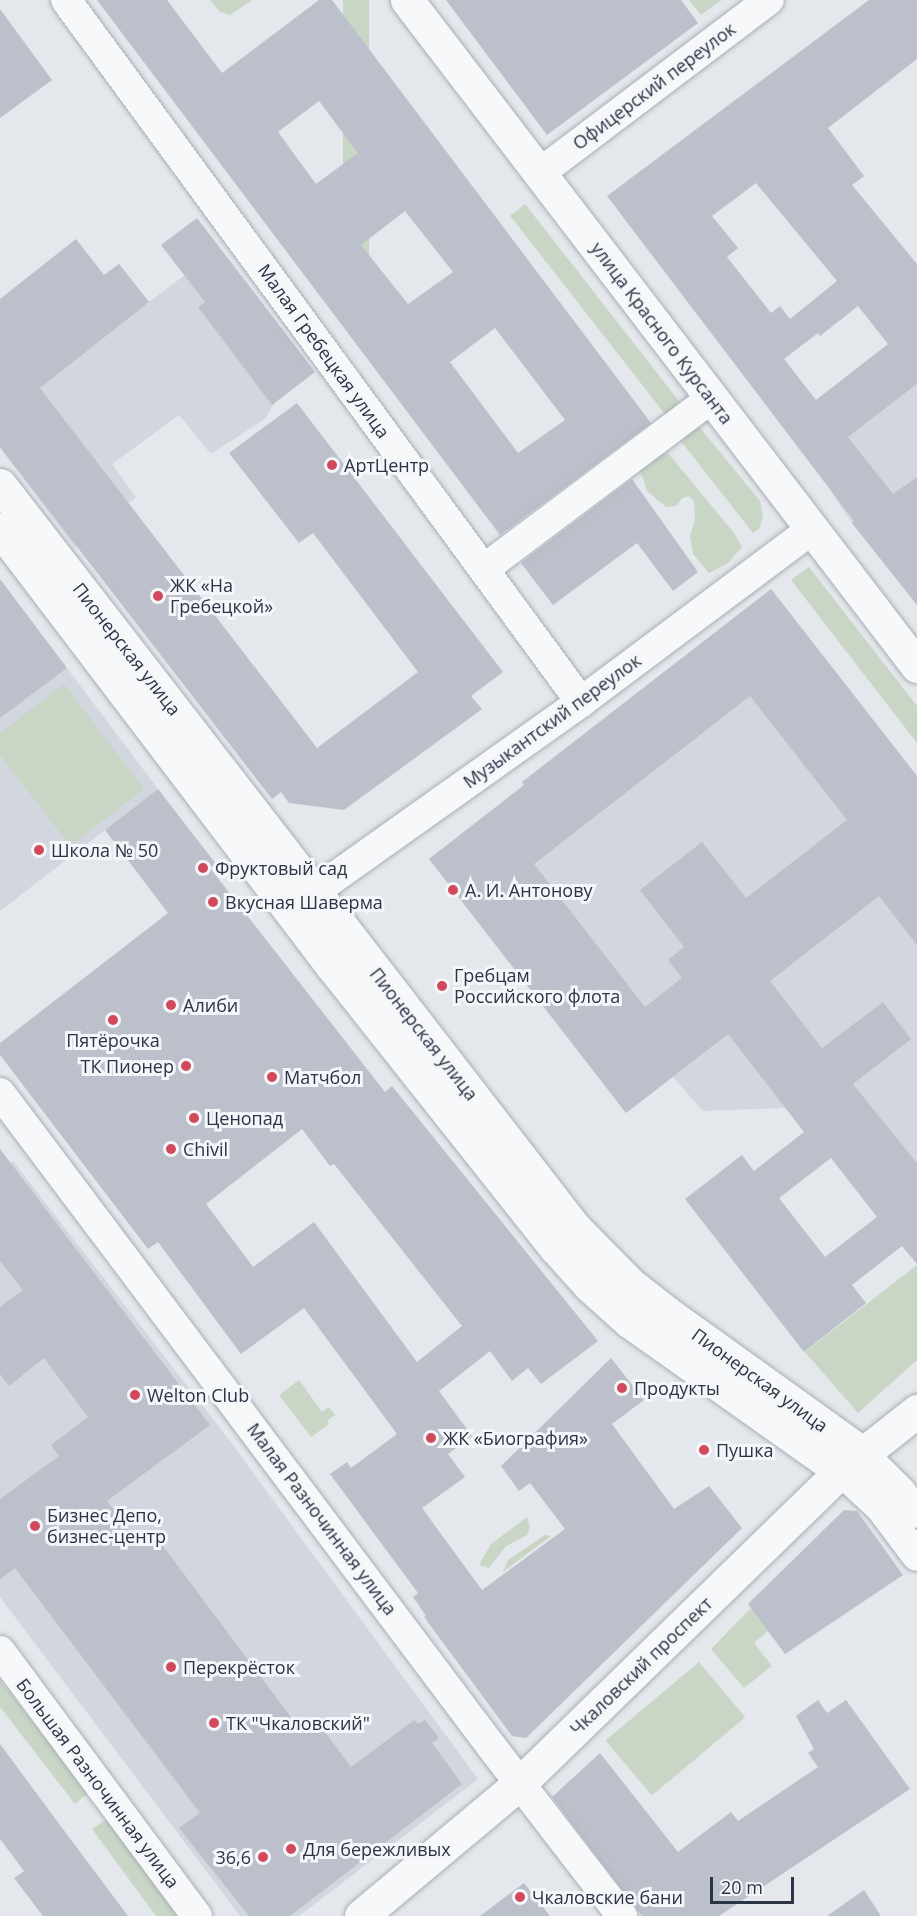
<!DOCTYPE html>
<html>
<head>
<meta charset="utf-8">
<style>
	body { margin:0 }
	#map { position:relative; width:917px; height:1916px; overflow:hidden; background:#e4e7ec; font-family:"Open Sans",sans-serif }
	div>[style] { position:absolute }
	.built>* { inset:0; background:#d2d6de }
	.green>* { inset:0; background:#c9d6c5; transform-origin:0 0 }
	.building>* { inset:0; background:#bbc0ca }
	.roads { filter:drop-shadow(0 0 2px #a9aeb7) drop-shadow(0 0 2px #a9aeb7) }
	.minor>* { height:30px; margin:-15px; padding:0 15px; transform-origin:15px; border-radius:15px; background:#f7f8fa }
	.tertiary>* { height:33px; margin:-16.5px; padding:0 16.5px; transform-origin:16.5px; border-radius:16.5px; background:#f7f8fa }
	.dots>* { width:16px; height:16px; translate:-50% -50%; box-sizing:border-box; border:3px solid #f4f6f9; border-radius:50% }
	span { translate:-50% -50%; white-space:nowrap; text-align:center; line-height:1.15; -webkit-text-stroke:6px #f4f6f9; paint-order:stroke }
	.street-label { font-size:18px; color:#2b3445 }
	.poi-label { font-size:18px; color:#2b3445 }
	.left { translate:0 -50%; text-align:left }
	.right { translate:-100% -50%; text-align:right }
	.scale { position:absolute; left:710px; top:1877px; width:84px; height:27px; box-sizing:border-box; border:3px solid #2b3445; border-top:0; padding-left:8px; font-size:18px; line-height:21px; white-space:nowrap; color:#2b3445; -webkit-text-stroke:4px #f4f6f9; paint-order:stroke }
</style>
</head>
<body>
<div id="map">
	<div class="built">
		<i style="clip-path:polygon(119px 264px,149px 302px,185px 275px,205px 301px,240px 274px,315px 372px,274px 403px,265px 419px,211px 454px,179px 415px,112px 464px,136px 497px,75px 547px,0 448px,0 357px)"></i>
		<i style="clip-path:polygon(917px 384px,917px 605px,852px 523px,832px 493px,869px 463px,848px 437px)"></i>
		<i style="clip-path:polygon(771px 589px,917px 776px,917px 1163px,853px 1084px,786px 1108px,703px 1111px,673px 1077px,626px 1113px,429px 859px,496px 807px,506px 819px,534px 797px,522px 782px)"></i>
		<i style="clip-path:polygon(67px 668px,158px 789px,0 911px,0 717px)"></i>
		<i style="clip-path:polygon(13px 1161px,229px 1440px,478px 1779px,299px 1916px,240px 1916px,0 1597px,0 1171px)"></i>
	</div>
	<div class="green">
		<i style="clip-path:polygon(210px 0,252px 0,230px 15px,220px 12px)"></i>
		<i style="left:343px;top:0;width:26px;height:260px"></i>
		<i style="clip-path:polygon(689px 0,721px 0,701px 15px)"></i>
		<i style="left:525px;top:204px;width:252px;height:19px;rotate:52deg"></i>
		<i style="clip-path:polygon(698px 425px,760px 501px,763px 515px,760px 528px,753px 533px,680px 440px)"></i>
		<i style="clip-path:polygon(668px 453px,734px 533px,742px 547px,727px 564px,709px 573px,693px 554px,690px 536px,695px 519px,694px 501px,689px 496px,682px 498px,676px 506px,666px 507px,647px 491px,640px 470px,653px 456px)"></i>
		<i style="clip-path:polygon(809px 567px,917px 706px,917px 743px,791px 580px)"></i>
		<i style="clip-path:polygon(64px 684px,144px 789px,70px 846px,0 755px,0 733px)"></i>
		<i style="clip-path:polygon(917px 1265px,917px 1360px,858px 1413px,805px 1352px)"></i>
		<i style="clip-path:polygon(299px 1380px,322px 1412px,329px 1407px,335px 1415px,327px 1421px,329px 1424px,311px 1437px,279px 1395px)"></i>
		<i style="clip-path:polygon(527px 1517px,530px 1527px,527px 1535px,506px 1546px,489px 1568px,479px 1565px,491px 1544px)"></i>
		<i style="clip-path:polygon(545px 1535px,551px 1536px,503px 1572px,508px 1560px)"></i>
		<i style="clip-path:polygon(751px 1608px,768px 1631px,754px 1643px,772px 1666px,744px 1688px,711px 1649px)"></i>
		<i style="left:699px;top:1662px;width:72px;height:122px;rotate:50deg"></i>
		<i style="clip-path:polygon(0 1680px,88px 1793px,75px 1804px,0 1707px)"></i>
		<i style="clip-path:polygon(107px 1819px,179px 1916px,156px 1916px,92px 1829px)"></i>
	</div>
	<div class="building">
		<i style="clip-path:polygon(evenodd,97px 0,167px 0,222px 73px,319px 0,332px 0,651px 423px,500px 535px,97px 0,319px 101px,358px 153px,316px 184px,278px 132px,319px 101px,97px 0,405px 211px,453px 272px,408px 304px,361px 245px,405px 211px,97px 0,495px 328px,565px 420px,518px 453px,450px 362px,495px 328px)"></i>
		<i style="clip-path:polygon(446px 0,681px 0,698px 23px,547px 135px)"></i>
		<i style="clip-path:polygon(evenodd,869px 0,917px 0,917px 59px,828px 128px,864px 176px,852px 185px,917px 264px,917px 384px,848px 437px,893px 494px,917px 477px,917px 605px,852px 523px,854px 521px,607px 196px,869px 0,756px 183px,837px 281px,790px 319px,780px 306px,771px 313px,727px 257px,738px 248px,712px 216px,756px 183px,869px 0,858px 306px,888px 344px,816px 400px,784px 359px,818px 333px,820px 336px,858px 306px)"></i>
		<i style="clip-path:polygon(0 9px,52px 80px,0 118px)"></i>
		<i style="clip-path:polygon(197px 218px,315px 372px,272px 405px,198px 307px,205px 302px,161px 245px)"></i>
		<i style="clip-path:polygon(76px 239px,104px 275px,119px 264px,149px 302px,40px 388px,317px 748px,418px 672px,313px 533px,299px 543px,229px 453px,297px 403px,503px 672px,471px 696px,482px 709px,344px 810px,289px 803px,281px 792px,272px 799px,0 447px,0 299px)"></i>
		<i style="clip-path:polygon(632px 479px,698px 572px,673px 591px,637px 543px,553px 605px,521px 563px)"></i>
		<i style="clip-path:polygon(0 579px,67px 668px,0 718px)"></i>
		<i style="clip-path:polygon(evenodd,771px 589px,917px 776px,917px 945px,879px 896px,770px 981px,822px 1048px,883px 1002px,911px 1039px,853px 1084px,917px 1163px,917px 1264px,902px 1246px,852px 1285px,866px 1303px,804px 1352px,685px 1199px,742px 1155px,754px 1171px,804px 1132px,728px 1034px,626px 1113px,429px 859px,524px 785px,522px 782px,771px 589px,750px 696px,847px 820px,746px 898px,702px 842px,640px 890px,684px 947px,668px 960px,682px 978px,645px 1007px,534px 864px,750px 696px,771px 589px,831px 1158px,877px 1217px,825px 1257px,779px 1198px,831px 1158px)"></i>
		<i style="clip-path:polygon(evenodd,158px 789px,216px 864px,210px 868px,385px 1092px,392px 1086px,598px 1341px,541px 1384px,528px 1368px,512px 1381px,490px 1351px,439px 1391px,472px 1436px,448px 1454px,465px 1477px,422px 1508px,482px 1590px,565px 1529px,530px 1483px,519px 1491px,501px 1466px,611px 1358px,644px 1400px,612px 1424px,674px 1509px,709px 1486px,742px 1528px,526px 1738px,512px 1736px,424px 1617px,426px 1616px,413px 1597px,418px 1593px,330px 1474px,347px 1462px,351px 1468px,397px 1434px,304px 1308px,241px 1354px,158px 1242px,148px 1249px,0 1055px,0 1043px,168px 913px,105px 830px,158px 789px,302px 1129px,330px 1166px,334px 1164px,462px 1326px,417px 1362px,314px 1222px,253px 1267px,206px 1204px,302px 1129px)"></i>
		<i style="clip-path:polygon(0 1149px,210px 1425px,107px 1501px,140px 1545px,154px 1534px,299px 1728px,313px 1716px,351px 1767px,414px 1720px,418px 1724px,425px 1720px,439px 1738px,432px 1743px,462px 1784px,290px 1916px,249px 1916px,179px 1828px,200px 1813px,15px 1568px,0 1579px,0 1499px,59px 1456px,51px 1445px,88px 1417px,44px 1358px,9px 1386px,0 1374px,0 1307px,23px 1290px,0 1261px)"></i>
		<i style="clip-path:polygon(844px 1510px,857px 1511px,903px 1575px,785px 1654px,748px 1604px)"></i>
		<i style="clip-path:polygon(818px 1700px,827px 1713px,846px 1700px,910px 1789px,719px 1916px,642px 1916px,552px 1797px,600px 1753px,678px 1852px,731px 1812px,738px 1821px,818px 1767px,808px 1753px,814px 1749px,796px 1716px)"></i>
		<i style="clip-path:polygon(0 1744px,54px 1817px,128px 1916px,43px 1916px,14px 1878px,24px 1871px,0 1839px)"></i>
		<i style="clip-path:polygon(524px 1883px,550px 1916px,480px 1916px)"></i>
		<i style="clip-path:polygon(864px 1890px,881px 1916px,827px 1916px)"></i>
	</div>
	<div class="roads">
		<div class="minor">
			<i style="left:66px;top:0;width:871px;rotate:53.74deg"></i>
			<i style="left:540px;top:173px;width:287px;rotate:-37.1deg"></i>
			<i style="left:484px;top:569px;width:285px;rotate:-36.9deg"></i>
			<i style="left:294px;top:906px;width:352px;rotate:-35.4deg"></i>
			<i style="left:581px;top:702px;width:289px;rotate:-36.8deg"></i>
			<i style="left:0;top:1093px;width:817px;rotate:53.06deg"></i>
			<i style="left:491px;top:1746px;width:215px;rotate:52.4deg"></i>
			<i style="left:863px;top:1454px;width:54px;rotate:45deg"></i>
			<i style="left:901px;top:1492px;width:26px;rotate:53deg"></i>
			<i style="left:841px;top:1471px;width:53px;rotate:42.7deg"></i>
			<i style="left:880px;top:1507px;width:61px;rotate:52.9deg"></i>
			<i style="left:0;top:1651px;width:330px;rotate:53.4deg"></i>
		</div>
		<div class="tertiary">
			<i style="left:407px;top:0;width:839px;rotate:52.56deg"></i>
			<i style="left:0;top:485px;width:938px;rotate:52.28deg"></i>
			<i style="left:574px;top:1227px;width:80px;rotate:45.5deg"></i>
			<i style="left:630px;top:1284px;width:47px;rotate:38.1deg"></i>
			<i style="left:667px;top:1313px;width:241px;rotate:35.7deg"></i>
			<i style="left:0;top:529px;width:549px;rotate:52.78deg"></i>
			<i style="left:332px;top:966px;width:359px;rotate:51.6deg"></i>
			<i style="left:555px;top:1247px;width:51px;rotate:48.2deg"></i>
			<i style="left:589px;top:1285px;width:54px;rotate:42deg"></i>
			<i style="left:629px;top:1321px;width:260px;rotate:35.3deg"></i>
			<i style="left:361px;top:1916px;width:209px;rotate:-39.9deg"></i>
			<i style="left:521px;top:1782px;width:446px;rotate:-44.2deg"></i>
			<i style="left:841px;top:1471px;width:97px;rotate:-38.3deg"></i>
		</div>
	</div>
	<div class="dots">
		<i style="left:332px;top:465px;background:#d1495b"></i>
		<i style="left:158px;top:596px;background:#d1495b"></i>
		<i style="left:39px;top:850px;background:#d1495b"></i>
		<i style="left:203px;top:868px;background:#d1495b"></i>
		<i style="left:453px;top:890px;background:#d1495b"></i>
		<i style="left:213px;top:902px;background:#d1495b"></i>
		<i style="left:442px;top:986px;background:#d1495b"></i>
		<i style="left:171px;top:1005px;background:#d1495b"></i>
		<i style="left:113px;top:1020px;background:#d1495b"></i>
		<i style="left:186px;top:1066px;background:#d1495b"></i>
		<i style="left:272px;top:1077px;background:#d1495b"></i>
		<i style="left:194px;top:1118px;background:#d1495b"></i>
		<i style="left:171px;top:1149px;background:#d1495b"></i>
		<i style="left:622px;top:1388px;background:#d1495b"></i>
		<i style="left:135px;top:1395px;background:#d1495b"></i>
		<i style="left:431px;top:1438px;background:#d1495b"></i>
		<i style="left:704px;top:1450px;background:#d1495b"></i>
		<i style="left:35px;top:1526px;background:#d1495b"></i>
		<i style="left:171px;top:1667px;background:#d1495b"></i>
		<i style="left:214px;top:1723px;background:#d1495b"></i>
		<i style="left:291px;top:1849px;background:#d1495b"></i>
		<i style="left:263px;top:1857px;background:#d1495b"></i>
		<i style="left:520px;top:1897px;background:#d1495b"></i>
	</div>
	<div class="street-label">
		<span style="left:654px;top:86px;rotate:-37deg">Офицерский переулок</span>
		<span style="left:662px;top:333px;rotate:53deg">улица Красного Курсанта</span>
		<span style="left:324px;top:351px;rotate:54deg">Малая Гребецкая улица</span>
		<span style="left:127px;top:649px;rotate:52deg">Пионерская улица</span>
		<span style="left:552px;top:721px;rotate:-36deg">Музыкантский переулок</span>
		<span style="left:424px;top:1034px;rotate:52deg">Пионерская улица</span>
		<span style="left:760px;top:1380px;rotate:36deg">Пионерская улица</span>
		<span style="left:322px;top:1519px;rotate:53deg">Малая Разночинная улица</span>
		<span style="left:641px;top:1666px;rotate:-44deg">Чкаловский проспект</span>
		<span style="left:98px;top:1783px;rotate:53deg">Большая Разночинная улица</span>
	</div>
	<div class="poi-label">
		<span class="left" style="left:344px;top:465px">АртЦентр</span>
		<span class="left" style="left:170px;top:596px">ЖК «На<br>Гребецкой»</span>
		<span class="left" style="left:51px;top:850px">Школа № 50</span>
		<span class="left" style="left:215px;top:868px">Фруктовый сад</span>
		<span class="left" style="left:465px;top:890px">А. И. Антонову</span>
		<span class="left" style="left:225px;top:902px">Вкусная Шаверма</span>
		<span class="left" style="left:454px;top:986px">Гребцам<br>Российского флота</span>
		<span class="left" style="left:183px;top:1005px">Алиби</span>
		<span style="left:113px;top:1040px">Пятёрочка</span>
		<span class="right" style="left:174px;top:1066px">ТК Пионер</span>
		<span class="left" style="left:284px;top:1077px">Матчбол</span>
		<span class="left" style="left:206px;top:1118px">Ценопад</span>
		<span class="left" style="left:183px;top:1149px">Chivil</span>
		<span class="left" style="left:634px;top:1388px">Продукты</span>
		<span class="left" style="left:147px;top:1395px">Welton Club</span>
		<span class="left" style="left:443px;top:1438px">ЖК «Биография»</span>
		<span class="left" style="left:716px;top:1450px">Пушка</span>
		<span class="left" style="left:47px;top:1526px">Бизнес Депо,<br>бизнес-центр</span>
		<span class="left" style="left:183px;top:1667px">Перекрёсток</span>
		<span class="left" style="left:226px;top:1723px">ТК "Чкаловский"</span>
		<span class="left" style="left:303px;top:1849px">Для бережливых</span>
		<span class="right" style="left:251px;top:1857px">36,6</span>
		<span class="left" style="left:532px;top:1897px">Чкаловские бани</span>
	</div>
	<div class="scale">20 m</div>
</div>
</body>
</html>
